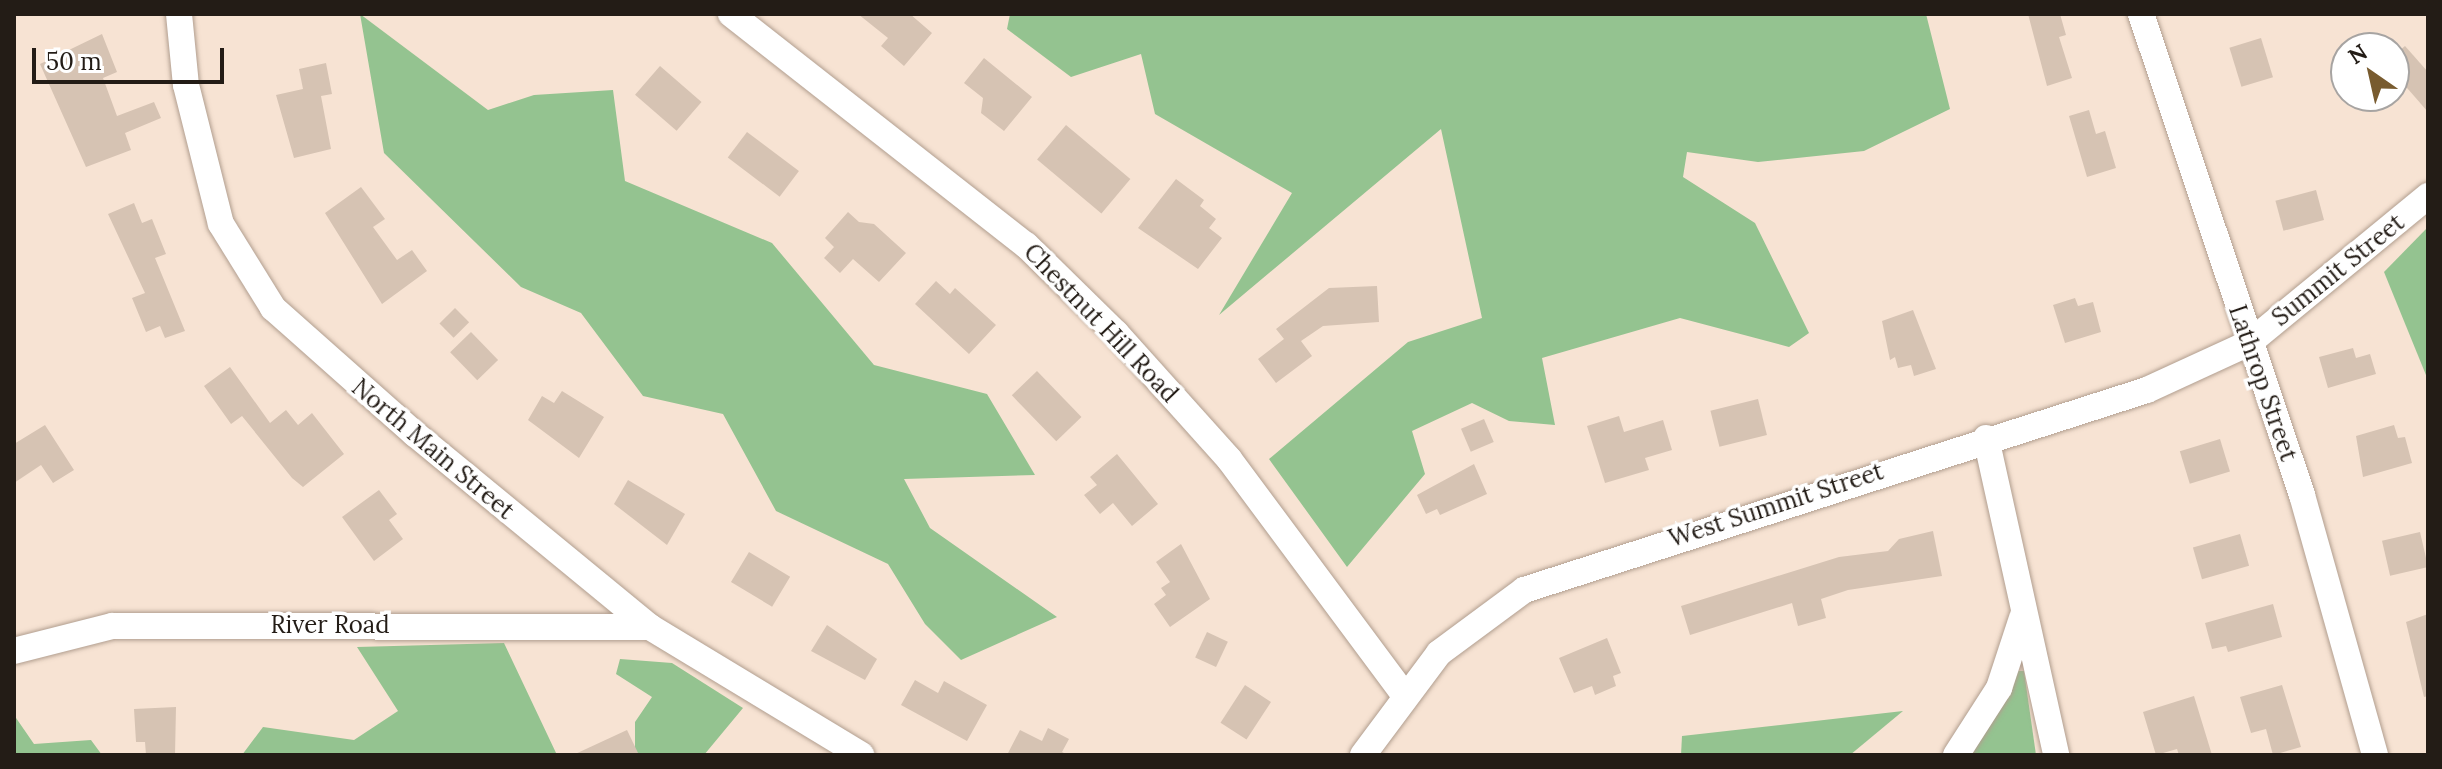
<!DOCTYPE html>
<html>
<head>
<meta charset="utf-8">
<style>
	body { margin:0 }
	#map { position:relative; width:2442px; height:769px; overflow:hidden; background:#f7e3d3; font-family:Lora,serif }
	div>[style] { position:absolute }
	.green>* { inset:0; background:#94c390 }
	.building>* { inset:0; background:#d6c3b3; transform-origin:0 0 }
	.roads { filter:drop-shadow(0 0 2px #b19e8f) drop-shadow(0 0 2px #b19e8f) }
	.minor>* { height:26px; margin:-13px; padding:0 13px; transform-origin:13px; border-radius:13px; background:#fff }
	span { translate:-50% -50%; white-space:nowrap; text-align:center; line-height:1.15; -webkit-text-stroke:7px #fff; paint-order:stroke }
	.street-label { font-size:24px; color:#231c16 }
	.frame { position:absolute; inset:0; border:16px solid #231c16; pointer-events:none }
	.north { position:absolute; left:2330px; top:32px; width:80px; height:80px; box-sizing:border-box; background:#fff; border:2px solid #a7a4a2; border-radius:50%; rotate:326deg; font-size:22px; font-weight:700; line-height:32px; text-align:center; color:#231c16 }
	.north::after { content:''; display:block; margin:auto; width:28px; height:36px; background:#785b2f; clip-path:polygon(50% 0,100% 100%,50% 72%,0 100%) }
	.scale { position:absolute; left:32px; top:48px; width:192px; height:36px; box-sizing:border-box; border:4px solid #231c16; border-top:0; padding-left:10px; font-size:24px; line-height:28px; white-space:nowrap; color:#231c16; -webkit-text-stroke:6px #fff; paint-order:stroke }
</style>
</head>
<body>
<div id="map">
	<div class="green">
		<i style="clip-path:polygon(360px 14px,488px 110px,534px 95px,613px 90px,625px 181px,772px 243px,874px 365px,987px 394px,1035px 475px,904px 479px,930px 528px,1057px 617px,961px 660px,925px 624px,888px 564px,776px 511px,723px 414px,643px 396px,581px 313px,521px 287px,384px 153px)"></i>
		<i style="clip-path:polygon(1010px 14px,1926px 14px,1950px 109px,1864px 151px,1758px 162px,1687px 152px,1683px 177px,1755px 223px,1809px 333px,1789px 347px,1680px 318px,1542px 358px,1555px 425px,1509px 421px,1472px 403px,1412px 431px,1425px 474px,1347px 567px,1269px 459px,1408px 342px,1482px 318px,1441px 129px,1219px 315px,1292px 193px,1155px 114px,1141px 54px,1071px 77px,1007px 29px)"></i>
		<i style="clip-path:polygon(2428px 227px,2428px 380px,2384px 272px)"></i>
		<i style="clip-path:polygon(504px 643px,557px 755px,242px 755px,263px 727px,354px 740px,398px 711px,357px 647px)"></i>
		<i style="clip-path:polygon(620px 659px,672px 663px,743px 708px,704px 755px,635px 755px,635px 722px,652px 697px,616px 674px)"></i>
		<i style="clip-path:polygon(2018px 671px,2024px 671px,2036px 755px,1972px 755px)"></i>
		<i style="clip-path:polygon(1903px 711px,1850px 755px,1681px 755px,1682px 736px)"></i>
		<i style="clip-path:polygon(14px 715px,34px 744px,91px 740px,102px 755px,14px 755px)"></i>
	</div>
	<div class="building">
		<i style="clip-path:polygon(858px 14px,910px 14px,932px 33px,904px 66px,881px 46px,888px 38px)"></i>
		<i style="clip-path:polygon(2028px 14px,2060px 14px,2066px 35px,2059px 37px,2072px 78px,2047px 86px)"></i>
		<i style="clip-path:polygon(102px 34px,117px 72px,103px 78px,117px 116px,154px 102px,161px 118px,125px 133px,131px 150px,86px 167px,40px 64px)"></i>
		<i style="left:2261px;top:38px;width:41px;height:33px;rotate:73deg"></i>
		<i style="clip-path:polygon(2405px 46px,2428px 72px,2428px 112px,2394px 73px,2394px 55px)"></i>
		<i style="clip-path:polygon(984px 58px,1032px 97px,1004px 131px,981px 113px,983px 98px,964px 83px)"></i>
		<i style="clip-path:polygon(326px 63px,332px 94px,321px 96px,331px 149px,294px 158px,276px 95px,303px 89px,299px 69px)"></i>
		<i style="left:660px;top:66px;width:55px;height:38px;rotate:41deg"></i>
		<i style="clip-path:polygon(2089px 110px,2096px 134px,2105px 131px,2116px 168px,2087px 177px,2069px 116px)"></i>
		<i style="left:1066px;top:125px;width:84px;height:45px;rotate:40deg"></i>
		<i style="left:747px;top:132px;width:65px;height:32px;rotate:37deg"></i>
		<i style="clip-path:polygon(1176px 179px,1204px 200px,1200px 206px,1216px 219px,1209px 228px,1222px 238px,1198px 269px,1138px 228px)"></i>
		<i style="clip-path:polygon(361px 187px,385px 219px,373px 227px,397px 260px,412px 250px,427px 271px,382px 304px,325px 213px)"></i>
		<i style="left:2316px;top:190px;width:31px;height:42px;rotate:75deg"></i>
		<i style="clip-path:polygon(134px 203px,142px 223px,152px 219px,166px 254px,155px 258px,185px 331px,165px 338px,160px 326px,146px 332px,132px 298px,145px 293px,108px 214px)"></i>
		<i style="clip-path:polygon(848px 212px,859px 222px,874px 224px,906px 253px,879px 282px,853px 259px,840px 273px,824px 258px,834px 247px,825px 238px)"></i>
		<i style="clip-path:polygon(936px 281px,950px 294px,955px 288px,996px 325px,969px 354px,915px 304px)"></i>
		<i style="clip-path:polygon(1377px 286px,1379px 322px,1323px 326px,1301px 341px,1312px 356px,1276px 383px,1258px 359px,1284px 339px,1276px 329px,1329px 288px)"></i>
		<i style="clip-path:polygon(2075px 298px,2078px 306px,2093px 302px,2101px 332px,2065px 343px,2053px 305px)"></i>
		<i style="left:455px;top:308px;width:20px;height:22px;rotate:45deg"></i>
		<i style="clip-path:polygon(1913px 310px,1936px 369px,1914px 376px,1911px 365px,1898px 368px,1895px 357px,1890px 360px,1882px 321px)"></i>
		<i style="left:471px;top:332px;width:39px;height:29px;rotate:46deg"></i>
		<i style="clip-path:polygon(2353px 348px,2356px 358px,2370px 354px,2376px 374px,2328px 388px,2319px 357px)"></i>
		<i style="clip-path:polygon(230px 367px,270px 423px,286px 410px,298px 425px,312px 413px,344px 454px,303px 487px,292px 478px,242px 416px,231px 424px,204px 386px)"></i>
		<i style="left:1037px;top:371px;width:64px;height:35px;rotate:46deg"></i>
		<i style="clip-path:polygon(562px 391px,604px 417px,579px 458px,528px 420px,542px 396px,554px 403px)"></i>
		<i style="left:1758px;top:399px;width:37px;height:49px;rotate:76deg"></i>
		<i style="clip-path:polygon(1619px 416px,1624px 432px,1663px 420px,1672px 450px,1645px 458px,1649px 470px,1605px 483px,1587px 426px)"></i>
		<i style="left:1484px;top:419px;width:25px;height:25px;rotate:67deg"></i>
		<i style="clip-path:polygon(45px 425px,74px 470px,53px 483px,41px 465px,14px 483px,14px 444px)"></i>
		<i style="clip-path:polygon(2394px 425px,2398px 438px,2405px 437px,2412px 463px,2363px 477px,2356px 436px)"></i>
		<i style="left:2220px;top:439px;width:34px;height:42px;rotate:73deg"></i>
		<i style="clip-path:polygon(1117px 454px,1158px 504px,1132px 526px,1113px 503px,1100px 514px,1084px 495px,1097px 485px,1090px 477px)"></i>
		<i style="clip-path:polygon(1474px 464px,1487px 494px,1440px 515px,1437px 509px,1426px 514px,1417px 495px)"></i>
		<i style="clip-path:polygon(628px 480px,685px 514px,667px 545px,614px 504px)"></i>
		<i style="clip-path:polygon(379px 490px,397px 514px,389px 520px,403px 539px,374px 561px,342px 517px)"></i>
		<i style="clip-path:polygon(1933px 531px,1942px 576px,1848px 590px,1821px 599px,1826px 618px,1798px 626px,1792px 603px,1690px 635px,1681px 606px,1839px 557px,1888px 551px,1899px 539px)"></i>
		<i style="left:2420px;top:532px;width:36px;height:39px;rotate:77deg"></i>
		<i style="left:2240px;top:534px;width:33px;height:49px;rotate:74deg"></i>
		<i style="clip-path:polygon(1181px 544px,1210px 599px,1170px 627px,1154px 604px,1166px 595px,1161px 588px,1170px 582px,1156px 562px)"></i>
		<i style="left:749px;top:552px;width:48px;height:35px;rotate:31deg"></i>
		<i style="clip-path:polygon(2273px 604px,2282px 637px,2228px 652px,2226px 646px,2212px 649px,2205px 623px)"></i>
		<i style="clip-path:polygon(2428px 614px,2428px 696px,2424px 697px,2406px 622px)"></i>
		<i style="clip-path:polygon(827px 625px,877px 659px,865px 680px,811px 651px)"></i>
		<i style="left:1207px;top:632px;width:23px;height:28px;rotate:25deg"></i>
		<i style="clip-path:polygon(1607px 638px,1621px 673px,1613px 676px,1616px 686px,1595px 695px,1592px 686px,1574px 693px,1559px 658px)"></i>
		<i style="clip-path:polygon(915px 680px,938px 693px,944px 681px,987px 705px,967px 741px,901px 705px)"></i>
		<i style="left:1245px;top:685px;width:31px;height:45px;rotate:33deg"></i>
		<i style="clip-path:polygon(2282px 685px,2301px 747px,2273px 755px,2266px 729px,2251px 733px,2240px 697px)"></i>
		<i style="clip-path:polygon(2194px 696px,2212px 755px,2179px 755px,2177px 749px,2156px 755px,2143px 712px)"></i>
		<i style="clip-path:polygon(176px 707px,175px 755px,146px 755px,145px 742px,136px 742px,134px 709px)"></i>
		<i style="clip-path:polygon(1048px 728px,1069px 739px,1062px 752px,1068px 755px,1007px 755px,1020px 730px,1042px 741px)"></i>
		<i style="clip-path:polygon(627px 730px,639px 755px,573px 755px)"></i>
	</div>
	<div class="roads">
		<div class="minor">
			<i style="left:179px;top:14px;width:71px;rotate:84.4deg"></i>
			<i style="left:186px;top:85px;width:143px;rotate:75.9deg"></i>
			<i style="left:221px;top:224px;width:99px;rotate:58.2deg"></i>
			<i style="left:273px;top:308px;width:190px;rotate:41.6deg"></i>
			<i style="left:415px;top:434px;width:304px;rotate:39.4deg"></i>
			<i style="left:650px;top:627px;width:247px;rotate:31.2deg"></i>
			<i style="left:731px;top:14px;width:375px;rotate:38.1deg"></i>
			<i style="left:1026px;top:245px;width:126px;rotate:44.4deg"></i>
			<i style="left:1116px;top:333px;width:169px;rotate:48.1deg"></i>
			<i style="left:1229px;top:459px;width:295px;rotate:53.4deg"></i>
			<i style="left:2141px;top:14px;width:507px;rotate:71.49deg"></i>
			<i style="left:2302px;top:495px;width:270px;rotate:74.3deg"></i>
			<i style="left:1986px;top:438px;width:325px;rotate:77.5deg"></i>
			<i style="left:14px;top:651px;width:101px;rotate:-14.3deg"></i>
			<i style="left:112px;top:626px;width:538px;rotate:0.11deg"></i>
			<i style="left:1363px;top:755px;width:127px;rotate:-53.3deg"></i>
			<i style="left:1439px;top:653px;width:106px;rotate:-36.5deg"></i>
			<i style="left:1524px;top:590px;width:654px;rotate:-17.8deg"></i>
			<i style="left:2147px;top:390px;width:112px;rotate:-24.7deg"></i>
			<i style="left:2249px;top:343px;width:232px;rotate:-39.4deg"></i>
			<i style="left:1956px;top:755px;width:80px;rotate:-57.3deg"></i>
			<i style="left:1999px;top:688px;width:74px;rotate:-71.8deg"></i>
		</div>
	</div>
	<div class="street-label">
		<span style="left:2338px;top:270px;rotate:-39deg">Summit Street</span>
		<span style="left:1101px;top:323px;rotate:46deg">Chestnut Hill Road</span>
		<span style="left:2263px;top:383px;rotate:71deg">Lathrop Street</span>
		<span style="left:433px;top:449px;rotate:40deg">North Main Street</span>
		<span style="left:1776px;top:505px;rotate:-18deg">West Summit Street</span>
		<span style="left:330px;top:625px">River Road</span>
	</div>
	<div class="frame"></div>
	<div class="north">N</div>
	<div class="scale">50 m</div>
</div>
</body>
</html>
